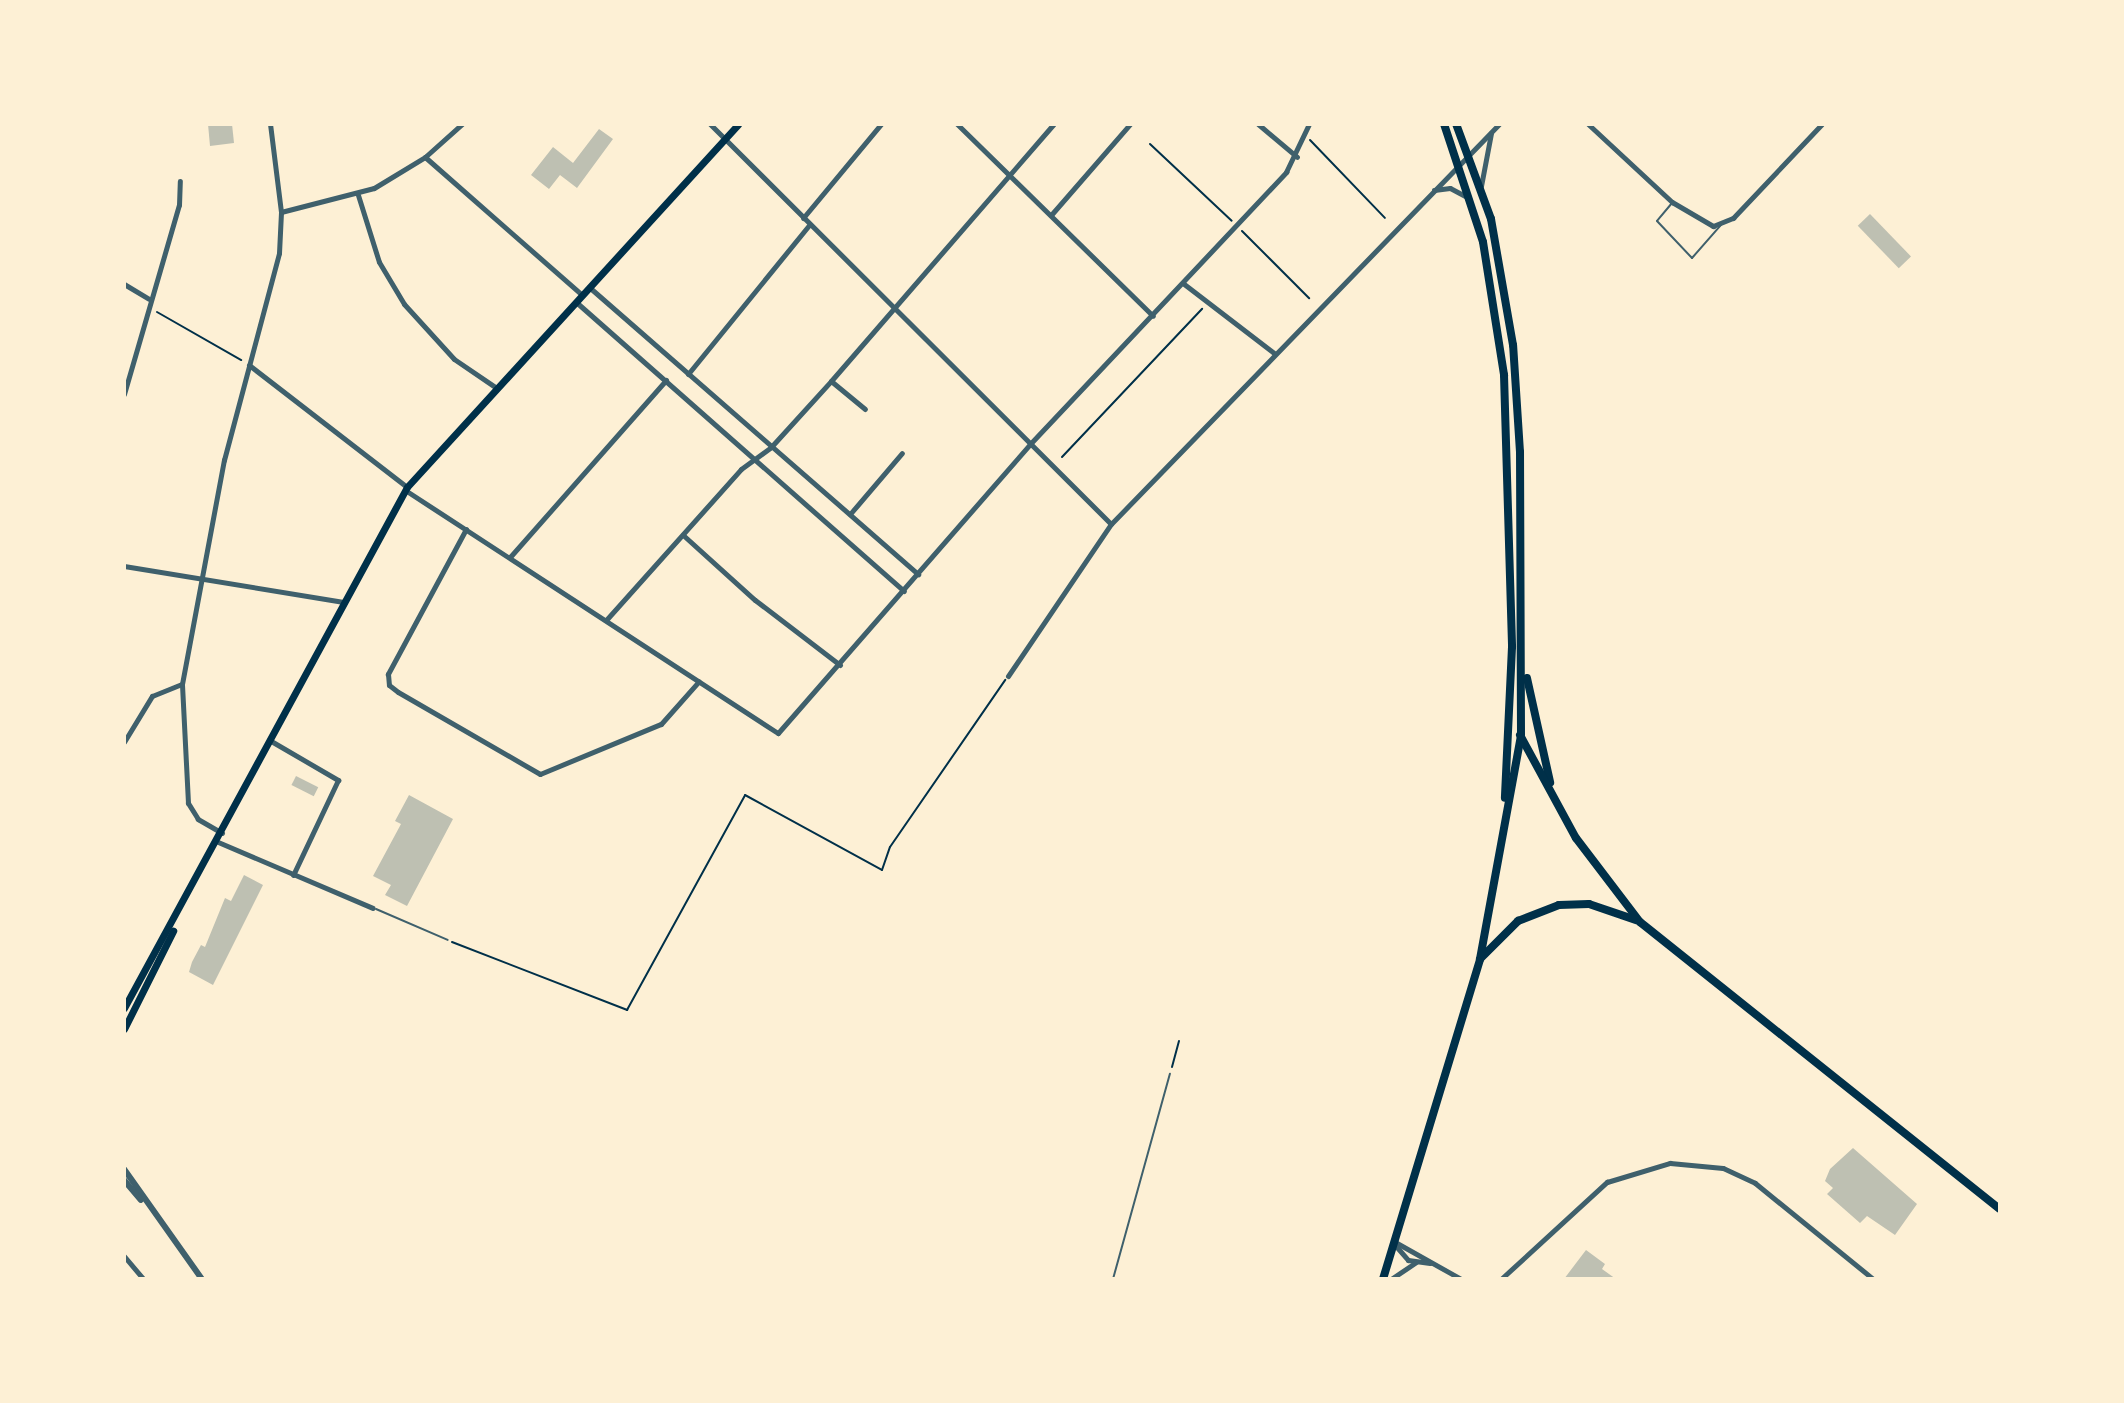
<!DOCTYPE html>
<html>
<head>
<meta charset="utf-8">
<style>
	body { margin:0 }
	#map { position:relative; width:2124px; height:1403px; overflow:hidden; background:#fdf0d5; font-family:Jost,sans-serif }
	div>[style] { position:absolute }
	.building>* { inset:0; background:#bec0b2; transform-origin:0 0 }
	.path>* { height:2px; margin:-1px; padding:0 1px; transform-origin:1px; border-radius:1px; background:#003049 }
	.service>* { height:2px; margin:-1px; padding:0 1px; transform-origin:1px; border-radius:1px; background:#3f606c }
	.minor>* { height:5px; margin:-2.5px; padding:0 2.5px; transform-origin:2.5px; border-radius:2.5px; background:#3f606c }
	.tertiary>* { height:6px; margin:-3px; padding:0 3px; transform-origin:3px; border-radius:3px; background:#3f606c }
	.secondary>* { height:7px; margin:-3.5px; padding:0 3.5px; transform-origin:3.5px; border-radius:3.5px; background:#003049 }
	.primary>* { height:8px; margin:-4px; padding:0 4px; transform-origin:4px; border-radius:4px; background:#003049 }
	span { translate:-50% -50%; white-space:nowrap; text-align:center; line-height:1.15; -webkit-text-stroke:6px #fdf0d5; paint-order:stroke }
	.frame { position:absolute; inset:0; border:126px solid #fdf0d5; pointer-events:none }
</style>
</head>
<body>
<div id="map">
	<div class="building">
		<i style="clip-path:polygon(208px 124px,232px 124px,234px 143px,210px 146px)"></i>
		<i style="clip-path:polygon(599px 129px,613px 139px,577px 188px,560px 175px,549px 189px,531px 175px,553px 147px,573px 163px)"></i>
		<i style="left:1870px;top:214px;width:59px;height:17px;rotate:46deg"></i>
		<i style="left:296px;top:776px;width:25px;height:10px;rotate:27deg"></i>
		<i style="clip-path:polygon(409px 795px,453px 819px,407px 906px,385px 895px,391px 885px,373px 876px,401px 824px,395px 821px)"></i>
		<i style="clip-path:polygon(244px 875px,263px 885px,213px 985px,189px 972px,192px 962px,201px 945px,205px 947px,225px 898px,231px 901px)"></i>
		<i style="clip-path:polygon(1853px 1148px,1917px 1204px,1895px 1235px,1867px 1216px,1860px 1223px,1827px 1194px,1833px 1188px,1825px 1181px,1830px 1169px)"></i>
		<i style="clip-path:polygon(1586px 1250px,1605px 1264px,1602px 1269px,1616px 1279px,1564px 1279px)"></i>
	</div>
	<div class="path">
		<i style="left:1310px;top:140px;width:108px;rotate:46.1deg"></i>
		<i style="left:1150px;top:144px;width:112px;rotate:43.2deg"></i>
		<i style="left:1242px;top:231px;width:95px;rotate:45deg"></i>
		<i style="left:157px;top:312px;width:97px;rotate:29.7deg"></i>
		<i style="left:1062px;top:457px;width:204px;rotate:-46.6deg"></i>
		<i style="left:452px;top:942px;width:188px;rotate:21.2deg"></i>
		<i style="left:627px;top:1010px;width:245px;rotate:-61.2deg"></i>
		<i style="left:745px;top:795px;width:156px;rotate:28.7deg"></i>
		<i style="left:882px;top:870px;width:24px;rotate:-71deg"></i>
		<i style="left:890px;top:847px;width:203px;rotate:-55.4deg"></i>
		<i style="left:1172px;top:1067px;width:27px;rotate:-75deg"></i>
	</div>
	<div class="service">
		<i style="left:1672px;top:203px;width:23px;rotate:130deg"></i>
		<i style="left:1657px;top:221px;width:51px;rotate:46.6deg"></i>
		<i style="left:1692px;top:258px;width:44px;rotate:-48.7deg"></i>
		<i style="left:376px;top:909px;width:78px;rotate:23.3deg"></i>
		<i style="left:1113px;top:1279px;width:213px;rotate:-74.5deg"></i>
	</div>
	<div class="minor">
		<i style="left:710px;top:124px;width:566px;rotate:44.93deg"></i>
		<i style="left:957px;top:124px;width:274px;rotate:44.4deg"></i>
		<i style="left:1258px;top:124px;width:51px;rotate:40.2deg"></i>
		<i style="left:1588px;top:124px;width:115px;rotate:42.9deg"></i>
		<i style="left:1672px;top:202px;width:48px;rotate:30.3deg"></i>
		<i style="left:1713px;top:226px;width:22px;rotate:-22deg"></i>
		<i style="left:1733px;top:218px;width:129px;rotate:-46.6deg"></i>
		<i style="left:425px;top:157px;width:209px;rotate:41.3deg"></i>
		<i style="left:1481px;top:186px;width:54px;rotate:-79.3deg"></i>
		<i style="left:1434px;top:190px;width:16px;rotate:-7deg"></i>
		<i style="left:1450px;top:188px;width:17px;rotate:28deg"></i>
		<i style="left:358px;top:195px;width:70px;rotate:72.6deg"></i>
		<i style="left:379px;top:262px;width:49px;rotate:59.2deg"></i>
		<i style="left:404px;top:304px;width:74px;rotate:47.7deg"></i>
		<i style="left:454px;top:359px;width:50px;rotate:34.3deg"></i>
		<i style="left:281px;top:212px;width:96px;rotate:-14.5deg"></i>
		<i style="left:374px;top:188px;width:60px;rotate:-31.3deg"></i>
		<i style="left:425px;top:157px;width:50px;rotate:-41.7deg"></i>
		<i style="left:1051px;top:215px;width:121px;rotate:-49deg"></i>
		<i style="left:803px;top:218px;width:122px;rotate:-50.3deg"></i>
		<i style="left:124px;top:284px;width:29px;rotate:31deg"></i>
		<i style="left:1184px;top:284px;width:113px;rotate:37.5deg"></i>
		<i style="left:589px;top:287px;width:437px;rotate:41.1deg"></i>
		<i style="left:576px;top:302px;width:437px;rotate:41.4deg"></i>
		<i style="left:249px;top:365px;width:200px;rotate:37.7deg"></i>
		<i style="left:688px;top:374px;width:193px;rotate:-50.9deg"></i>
		<i style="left:831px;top:381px;width:44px;rotate:39.5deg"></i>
		<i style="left:124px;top:394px;width:197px;rotate:-73.8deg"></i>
		<i style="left:179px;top:205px;width:24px;rotate:-88deg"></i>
		<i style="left:405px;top:490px;width:445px;rotate:33.1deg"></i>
		<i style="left:778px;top:733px;width:383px;rotate:-48.9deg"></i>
		<i style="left:1030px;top:444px;width:374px;rotate:-46.7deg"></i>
		<i style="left:1286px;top:172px;width:53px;rotate:-64.4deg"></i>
		<i style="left:850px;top:514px;width:80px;rotate:-49.6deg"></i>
		<i style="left:466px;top:529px;width:165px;rotate:118.3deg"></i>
		<i style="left:388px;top:674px;width:11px;rotate:85deg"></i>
		<i style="left:389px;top:685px;width:11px;rotate:38deg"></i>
		<i style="left:398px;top:692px;width:164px;rotate:30deg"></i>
		<i style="left:540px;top:774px;width:131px;rotate:-22.5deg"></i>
		<i style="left:661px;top:724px;width:57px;rotate:-48.5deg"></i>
		<i style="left:683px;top:535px;width:97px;rotate:42.1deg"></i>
		<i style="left:755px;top:600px;width:107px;rotate:37.4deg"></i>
		<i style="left:510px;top:557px;width:236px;rotate:-48.6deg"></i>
		<i style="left:124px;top:566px;width:224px;rotate:9.3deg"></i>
		<i style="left:607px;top:619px;width:201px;rotate:-48.2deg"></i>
		<i style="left:741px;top:469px;width:37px;rotate:-36deg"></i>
		<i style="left:771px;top:447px;width:89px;rotate:-47.7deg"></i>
		<i style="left:831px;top:381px;width:340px;rotate:-49.1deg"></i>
		<i style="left:1008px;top:676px;width:184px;rotate:-55.9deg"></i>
		<i style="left:1111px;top:524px;width:557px;rotate:-45.87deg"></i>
		<i style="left:271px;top:741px;width:78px;rotate:30.2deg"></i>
		<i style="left:338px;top:780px;width:105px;rotate:115.3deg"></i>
		<i style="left:124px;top:742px;width:54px;rotate:-58.7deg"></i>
		<i style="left:152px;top:696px;width:32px;rotate:-22deg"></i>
		<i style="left:222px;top:833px;width:28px;rotate:-150deg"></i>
		<i style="left:198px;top:819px;width:19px;rotate:-122deg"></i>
		<i style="left:188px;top:803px;width:119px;rotate:-92.9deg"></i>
		<i style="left:182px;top:684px;width:228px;rotate:-79.4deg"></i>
		<i style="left:224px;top:460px;width:214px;rotate:-75.1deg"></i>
		<i style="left:279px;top:253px;width:41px;rotate:-87.2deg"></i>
		<i style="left:281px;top:212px;width:89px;rotate:-97.1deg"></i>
		<i style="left:218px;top:842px;width:168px;rotate:23.1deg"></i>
		<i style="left:1395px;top:1242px;width:76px;rotate:29.3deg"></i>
		<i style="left:1395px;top:1245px;width:20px;rotate:49deg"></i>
		<i style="left:1408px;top:1260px;width:22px;rotate:8deg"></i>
		<i style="left:124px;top:1256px;width:30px;rotate:50deg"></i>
		<i style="left:1391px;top:1279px;width:30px;rotate:-34deg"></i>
		<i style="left:1501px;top:1279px;width:144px;rotate:-42.5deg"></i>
		<i style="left:1607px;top:1182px;width:66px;rotate:-16.8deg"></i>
		<i style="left:1670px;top:1163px;width:53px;rotate:5.4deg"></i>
		<i style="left:1723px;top:1168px;width:35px;rotate:25deg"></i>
		<i style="left:1755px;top:1183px;width:152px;rotate:39.1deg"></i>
	</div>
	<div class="tertiary">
		<i style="left:124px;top:1169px;width:135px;rotate:54.7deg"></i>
		<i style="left:124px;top:1180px;width:26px;rotate:50deg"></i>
	</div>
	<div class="secondary">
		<i style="left:124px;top:1008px;width:593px;rotate:-61.49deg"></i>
		<i style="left:407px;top:487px;width:491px;rotate:-47.6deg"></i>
		<i style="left:124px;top:1029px;width:110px;rotate:-63.4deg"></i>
	</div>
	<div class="primary">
		<i style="left:1444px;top:124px;width:124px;rotate:71.7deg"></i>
		<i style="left:1483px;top:242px;width:135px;rotate:81deg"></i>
		<i style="left:1504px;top:375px;width:272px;rotate:88.3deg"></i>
		<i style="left:1512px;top:647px;width:151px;rotate:92.7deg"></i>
		<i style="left:1527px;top:678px;width:107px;rotate:77.5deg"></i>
		<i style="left:1520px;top:735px;width:117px;rotate:61.5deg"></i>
		<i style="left:1576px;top:838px;width:106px;rotate:52.7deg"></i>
		<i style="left:1640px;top:922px;width:460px;rotate:38.6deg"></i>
		<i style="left:1480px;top:959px;width:54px;rotate:-45deg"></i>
		<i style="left:1518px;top:921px;width:44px;rotate:-21.3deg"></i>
		<i style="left:1559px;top:905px;width:30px;rotate:-2deg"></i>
		<i style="left:1589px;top:904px;width:50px;rotate:18.8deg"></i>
		<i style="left:1383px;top:1279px;width:334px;rotate:-73.1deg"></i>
		<i style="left:1480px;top:959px;width:227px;rotate:-79.6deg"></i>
		<i style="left:1521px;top:736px;width:284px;rotate:-90.2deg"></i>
		<i style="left:1520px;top:452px;width:107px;rotate:-93.7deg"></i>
		<i style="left:1513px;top:345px;width:128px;rotate:-99.9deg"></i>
		<i style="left:1491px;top:219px;width:101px;rotate:-110.2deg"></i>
	</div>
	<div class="frame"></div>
</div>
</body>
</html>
